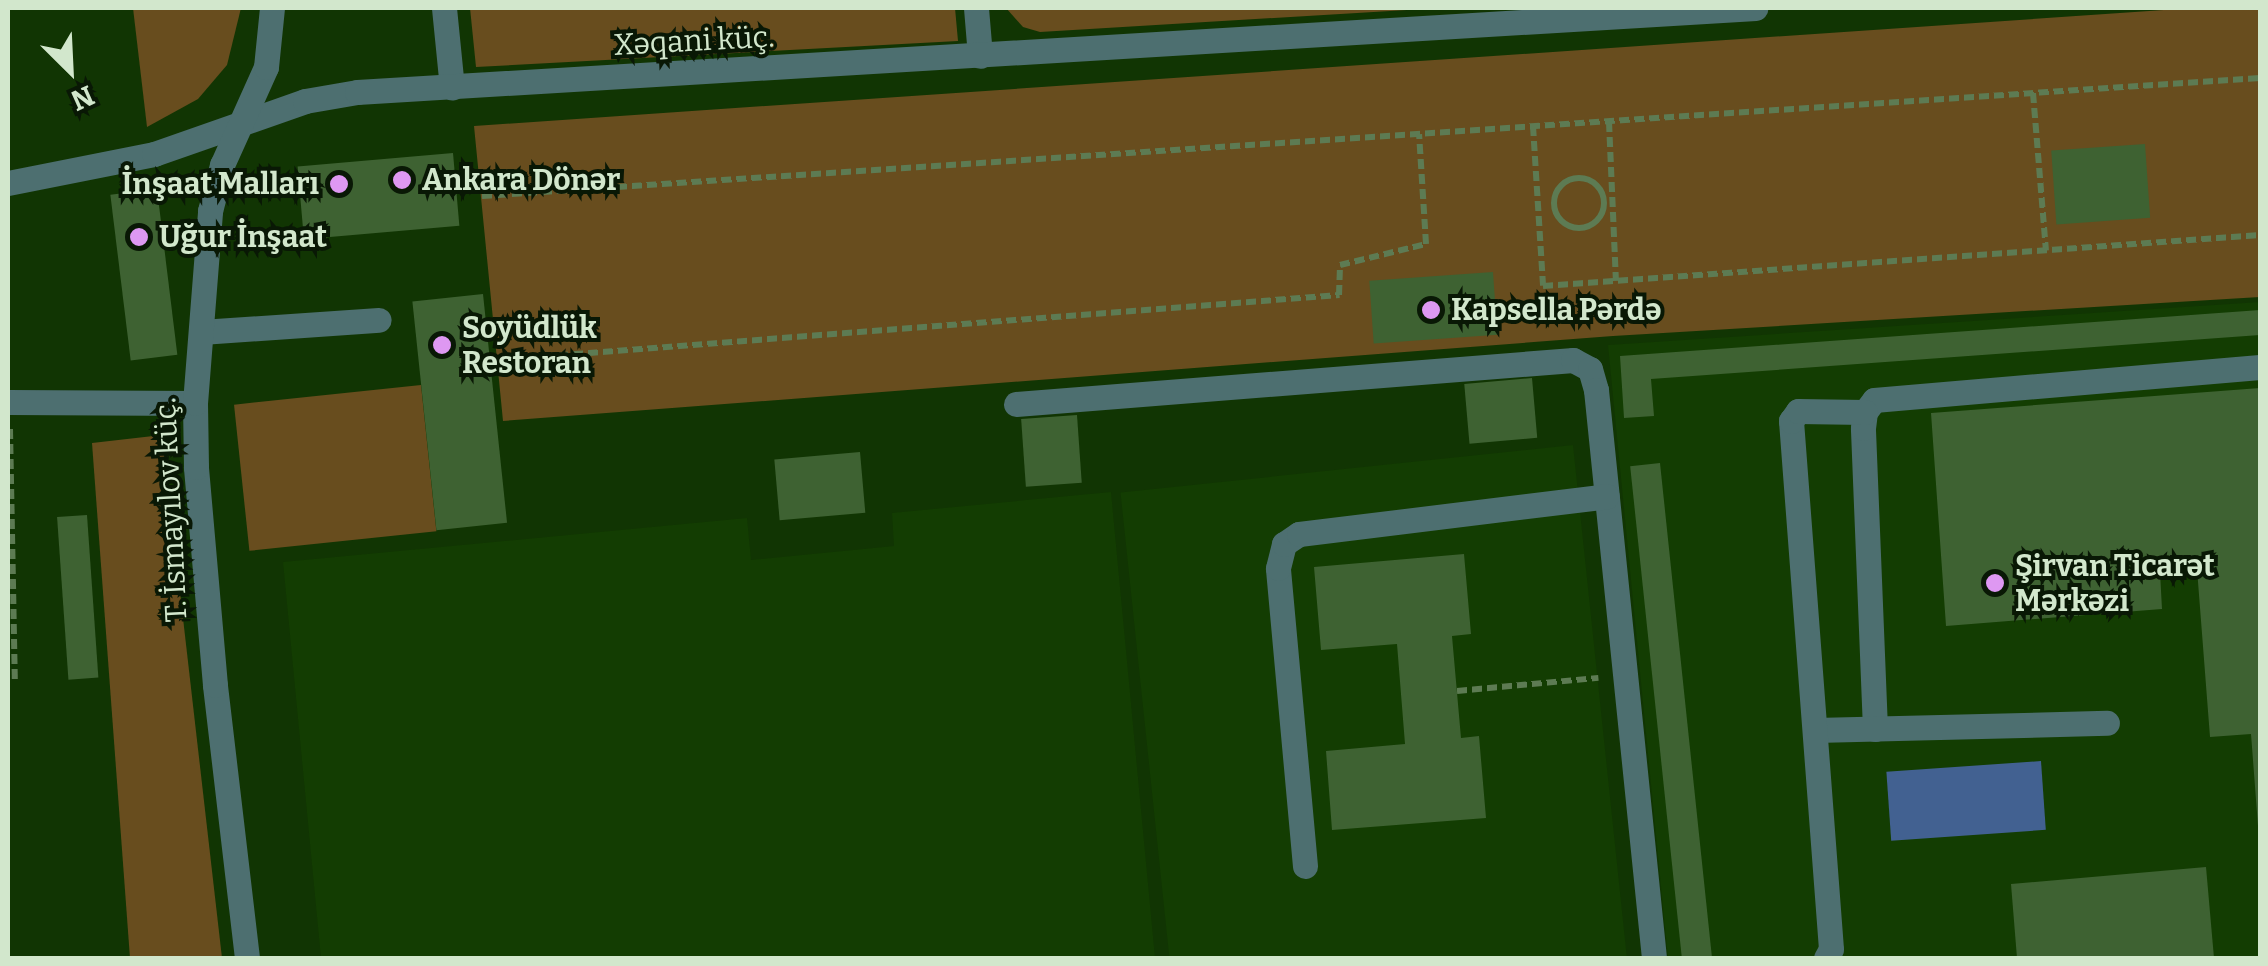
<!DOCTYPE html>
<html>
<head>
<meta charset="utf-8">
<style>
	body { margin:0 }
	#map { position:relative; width:2268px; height:966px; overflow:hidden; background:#113503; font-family:Bitter,serif }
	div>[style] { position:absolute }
	.built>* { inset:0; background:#133d02; transform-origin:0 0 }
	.green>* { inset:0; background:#684d1e; transform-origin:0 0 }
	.water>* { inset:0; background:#426191; transform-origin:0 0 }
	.building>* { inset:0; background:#3e6232; transform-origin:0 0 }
	.path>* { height:6px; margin-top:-3px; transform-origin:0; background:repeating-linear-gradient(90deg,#5d7b53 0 10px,transparent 0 15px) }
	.path>.ring { margin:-3px; padding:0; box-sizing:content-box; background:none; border:6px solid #5d7b53; border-radius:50% }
	.minor>* { height:25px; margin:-12.5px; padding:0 12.5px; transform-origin:12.5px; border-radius:12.5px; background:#4d6f70 }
	.dots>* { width:28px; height:28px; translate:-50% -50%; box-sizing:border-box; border:5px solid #091805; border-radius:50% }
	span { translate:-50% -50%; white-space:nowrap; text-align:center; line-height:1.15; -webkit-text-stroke:8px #091805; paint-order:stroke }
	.street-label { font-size:30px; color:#d2e7cc }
	.poi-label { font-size:30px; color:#d2e7cc; font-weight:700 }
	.left { translate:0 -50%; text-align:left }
	.right { translate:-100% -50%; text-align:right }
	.frame { position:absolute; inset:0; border:10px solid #d2e7cc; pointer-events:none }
	.north { position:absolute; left:20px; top:20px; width:100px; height:100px; -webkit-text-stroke:8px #091805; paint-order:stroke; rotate:156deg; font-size:28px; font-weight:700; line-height:40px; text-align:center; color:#d2e7cc }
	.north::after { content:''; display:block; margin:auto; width:35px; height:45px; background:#d2e7cc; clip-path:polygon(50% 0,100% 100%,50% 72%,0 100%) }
</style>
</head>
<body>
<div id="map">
	<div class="built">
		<i style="clip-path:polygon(2260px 302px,2260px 958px,1668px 958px,1608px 345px)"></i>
		<i style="left:1573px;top:445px;width:515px;height:455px;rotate:84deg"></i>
		<i style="clip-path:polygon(1111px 492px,1155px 958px,321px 958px,283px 562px,747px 518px,751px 560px,894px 546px,892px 513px)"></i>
	</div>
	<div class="green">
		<i style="clip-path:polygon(133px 8px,241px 8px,227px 65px,198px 99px,147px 127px)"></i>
		<i style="clip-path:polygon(470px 8px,955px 8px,958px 41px,476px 67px)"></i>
		<i style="clip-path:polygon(1006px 8px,1440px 8px,1040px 32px,1023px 27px)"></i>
		<i style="clip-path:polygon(2193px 8px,2260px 8px,2260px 297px,1613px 336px,503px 421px,474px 126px)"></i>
		<i style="left:421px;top:385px;width:147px;height:188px;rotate:84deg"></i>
		<i style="clip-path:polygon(162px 435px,222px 958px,130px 958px,92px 443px)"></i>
	</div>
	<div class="water">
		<i style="left:2041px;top:761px;width:69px;height:155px;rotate:86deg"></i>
	</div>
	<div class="building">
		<i style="left:2145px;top:144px;width:74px;height:94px;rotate:86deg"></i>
		<i style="left:453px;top:153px;width:73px;height:156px;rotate:85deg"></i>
		<i style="left:157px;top:189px;width:167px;height:47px;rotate:83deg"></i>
		<i style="left:1493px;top:272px;width:63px;height:124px;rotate:86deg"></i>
		<i style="left:483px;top:294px;width:230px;height:71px;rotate:84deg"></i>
		<i style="clip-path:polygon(2260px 310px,2260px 335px,1651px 379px,1654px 416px,1624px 418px,1620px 356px)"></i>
		<i style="left:1532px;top:378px;width:60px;height:68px;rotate:85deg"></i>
		<i style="clip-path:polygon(2260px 388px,2260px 825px,2258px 826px,2251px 734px,2210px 737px,2197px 569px,2160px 572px,2162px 609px,1946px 626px,1931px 413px)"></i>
		<i style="left:1077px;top:415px;width:68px;height:56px;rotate:86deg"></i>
		<i style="left:860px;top:452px;width:61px;height:86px;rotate:85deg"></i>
		<i style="left:1660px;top:463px;width:497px;height:30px;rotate:84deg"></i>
		<i style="left:87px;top:515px;width:163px;height:30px;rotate:86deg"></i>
		<i style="clip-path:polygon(1464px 554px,1471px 634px,1452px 636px,1461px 738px,1479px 736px,1486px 818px,1332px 830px,1326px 751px,1405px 744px,1397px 644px,1321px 650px,1314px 567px)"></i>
		<i style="clip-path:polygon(2206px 867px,2214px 958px,2017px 958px,2011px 884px)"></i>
	</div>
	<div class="path">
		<i style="left:2033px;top:93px;width:158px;rotate:85.3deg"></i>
		<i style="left:1609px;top:122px;width:159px;rotate:87.5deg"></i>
		<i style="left:1533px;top:126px;width:160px;rotate:86.4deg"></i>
		<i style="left:1543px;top:286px;width:719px;rotate:-4.07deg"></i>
		<i class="ring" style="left:1554px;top:178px;width:44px;height:44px"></i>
		<i style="left:482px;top:196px;width:1782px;rotate:-3.8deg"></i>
		<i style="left:498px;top:360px;width:844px;rotate:-4.42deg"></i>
		<i style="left:1339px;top:295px;width:30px;rotate:-88deg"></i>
		<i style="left:1340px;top:265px;width:89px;rotate:-13.7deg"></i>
		<i style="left:1426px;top:244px;width:110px;rotate:-93.6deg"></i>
		<i style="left:10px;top:429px;width:254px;rotate:88.9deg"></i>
		<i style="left:1457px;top:691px;width:142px;rotate:-5.3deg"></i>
	</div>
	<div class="minor">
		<i style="left:444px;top:8px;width:80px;rotate:84.3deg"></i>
		<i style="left:976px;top:8px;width:48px;rotate:85.2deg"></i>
		<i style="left:8px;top:183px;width:149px;rotate:-11.2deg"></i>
		<i style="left:154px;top:154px;width:160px;rotate:-19.3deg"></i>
		<i style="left:305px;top:101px;width:53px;rotate:-9.8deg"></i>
		<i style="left:357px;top:92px;width:1401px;rotate:-3.44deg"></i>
		<i style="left:201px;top:332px;width:178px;rotate:-3.9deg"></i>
		<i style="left:8px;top:402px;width:187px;rotate:0.3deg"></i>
		<i style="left:1016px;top:404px;width:559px;rotate:-4.52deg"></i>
		<i style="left:1573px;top:360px;width:19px;rotate:28deg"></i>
		<i style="left:1590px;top:369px;width:22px;rotate:74deg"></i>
		<i style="left:1596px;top:390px;width:571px;rotate:84.17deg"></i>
		<i style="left:1875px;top:729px;width:301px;rotate:-92.3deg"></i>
		<i style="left:1863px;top:428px;width:16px;rotate:-83deg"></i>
		<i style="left:1865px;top:412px;width:15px;rotate:-53deg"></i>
		<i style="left:1874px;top:400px;width:387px;rotate:-4.9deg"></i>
		<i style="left:1815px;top:730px;width:292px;rotate:-1.4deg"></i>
		<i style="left:1305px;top:866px;width:299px;rotate:-95.2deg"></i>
		<i style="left:1278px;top:568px;width:25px;rotate:-76deg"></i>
		<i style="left:1284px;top:544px;width:18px;rotate:-34deg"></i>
		<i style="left:1299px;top:534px;width:310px;rotate:-7deg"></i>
		<i style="left:247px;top:958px;width:275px;rotate:-96.7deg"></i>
		<i style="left:215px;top:685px;width:219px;rotate:-95deg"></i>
		<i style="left:196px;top:467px;width:64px;rotate:-90.9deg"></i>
		<i style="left:195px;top:403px;width:193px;rotate:-85.5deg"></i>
		<i style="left:210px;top:211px;width:48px;rotate:-75.4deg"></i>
		<i style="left:222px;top:165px;width:107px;rotate:-65.8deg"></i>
		<i style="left:266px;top:67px;width:59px;rotate:-84.2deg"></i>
		<i style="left:1826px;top:958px;width:10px;rotate:-61deg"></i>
		<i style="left:1831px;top:949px;width:530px;rotate:-94.33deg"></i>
		<i style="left:1791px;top:421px;width:12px;rotate:-55deg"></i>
		<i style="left:1798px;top:411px;width:67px;rotate:0.9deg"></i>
	</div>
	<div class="dots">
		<i style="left:402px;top:180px;background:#de98f2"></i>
		<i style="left:339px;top:184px;background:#de98f2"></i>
		<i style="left:139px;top:237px;background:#de98f2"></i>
		<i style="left:1431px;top:310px;background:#de98f2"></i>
		<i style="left:442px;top:345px;background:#de98f2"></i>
		<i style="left:1995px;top:583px;background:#de98f2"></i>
	</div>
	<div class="street-label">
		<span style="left:694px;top:41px;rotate:-3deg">Xəqani küç.</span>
		<span style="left:171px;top:510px;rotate:-93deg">T. İsmayılov küç.</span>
	</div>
	<div class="poi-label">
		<span class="left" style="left:422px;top:180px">Ankara Dönər</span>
		<span class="right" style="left:319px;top:184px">İnşaat Malları</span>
		<span class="left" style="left:159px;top:237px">Uğur İnşaat</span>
		<span class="left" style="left:1451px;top:310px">Kapsella Pərdə</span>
		<span class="left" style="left:462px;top:345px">Soyüdlük<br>Restoran</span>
		<span class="left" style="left:2015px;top:583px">Şirvan Ticarət<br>Mərkəzi</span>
	</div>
	<div class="frame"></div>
	<div class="north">N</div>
</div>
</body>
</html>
